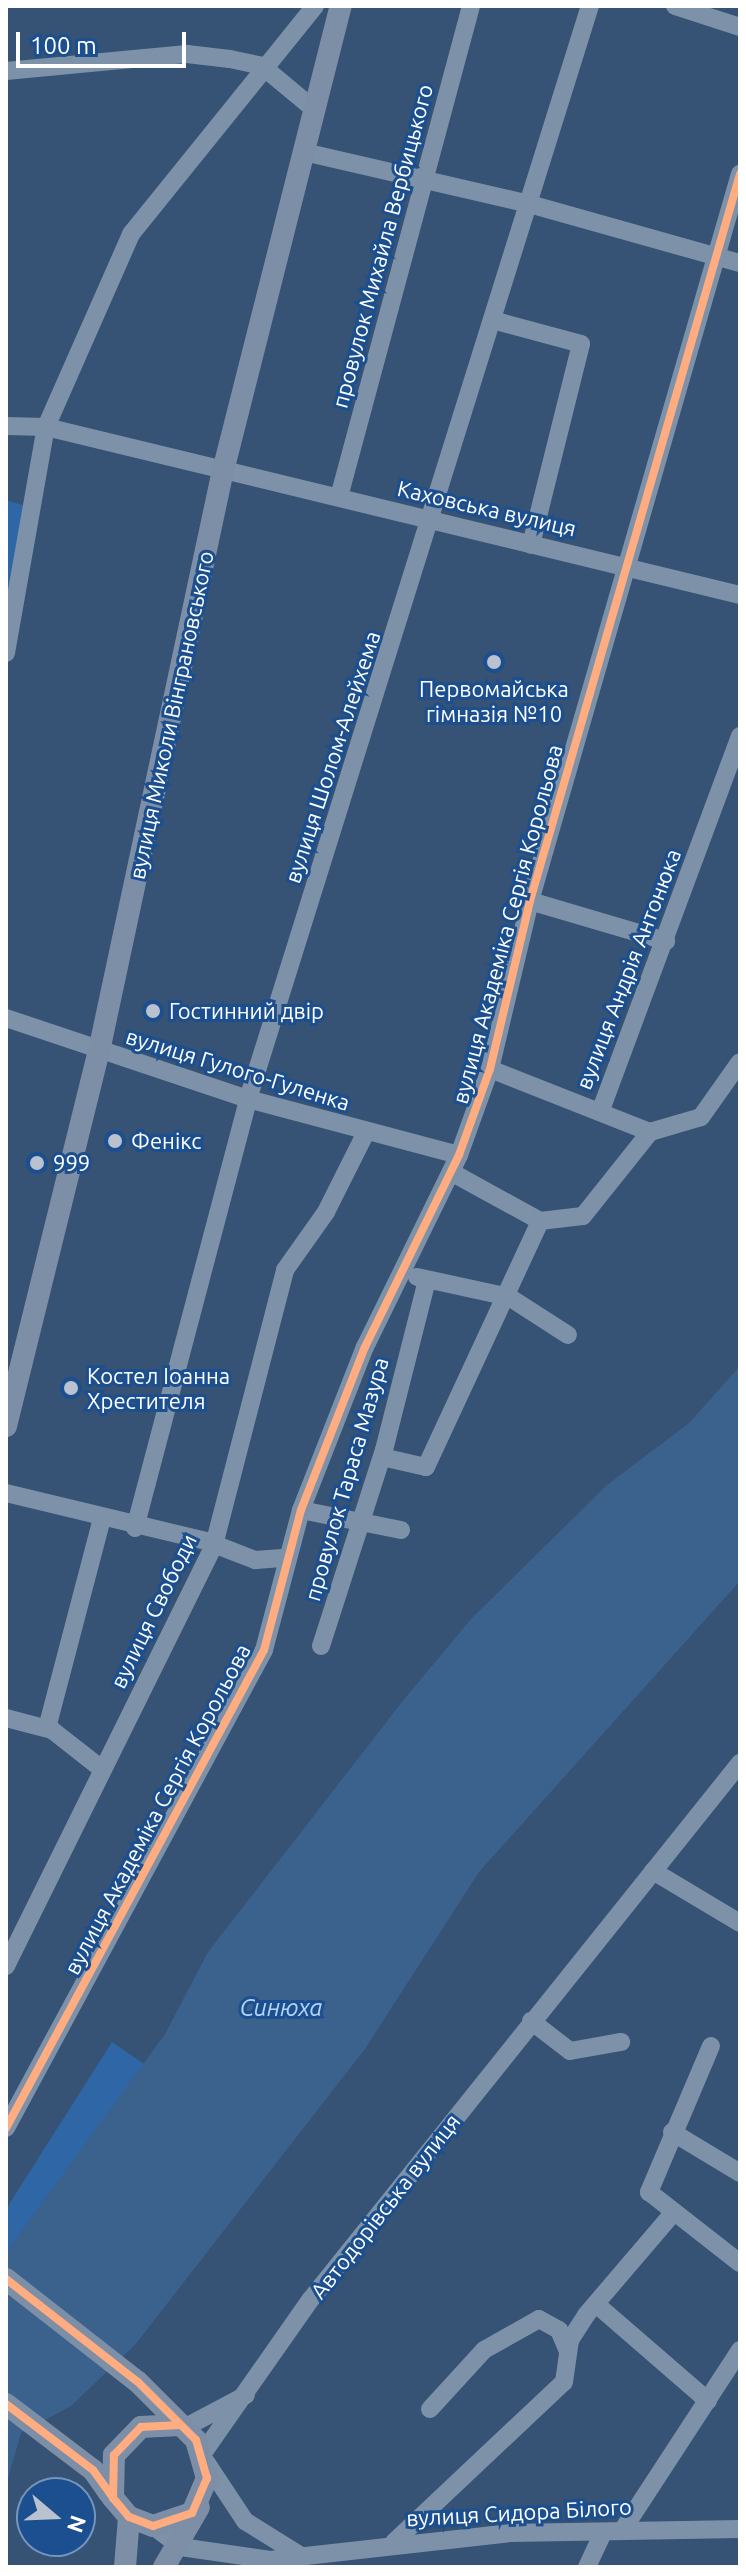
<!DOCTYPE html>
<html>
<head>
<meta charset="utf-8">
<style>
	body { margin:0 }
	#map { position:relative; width:746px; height:2573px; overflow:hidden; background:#365274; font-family:Ubuntu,sans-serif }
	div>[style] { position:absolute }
	.green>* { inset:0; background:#2f66a5 }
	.water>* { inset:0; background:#3b618d }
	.minor>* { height:18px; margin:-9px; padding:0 9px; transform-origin:9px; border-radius:9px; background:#7d92a8 }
	.major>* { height:22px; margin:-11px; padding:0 11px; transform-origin:11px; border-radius:11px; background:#7d8ea7 }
	.cycleway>* { height:8px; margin:-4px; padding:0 4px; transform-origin:4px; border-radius:4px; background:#ffac80 }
	.dots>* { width:22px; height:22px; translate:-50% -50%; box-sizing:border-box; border:4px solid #1b4f8f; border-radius:50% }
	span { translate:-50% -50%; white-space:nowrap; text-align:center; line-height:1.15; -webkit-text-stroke:6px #1b4f8f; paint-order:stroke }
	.street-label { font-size:22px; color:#fff }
	.poi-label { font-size:22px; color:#fff }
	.left { translate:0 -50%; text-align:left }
	.water-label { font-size:24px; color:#b5d3f5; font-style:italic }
	.frame { position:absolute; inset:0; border:8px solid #fff; pointer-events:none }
	.north { position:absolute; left:16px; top:2477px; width:80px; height:80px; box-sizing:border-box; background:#1b4f8f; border:2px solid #7695bc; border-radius:50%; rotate:109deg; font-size:22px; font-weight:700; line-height:32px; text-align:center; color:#fff }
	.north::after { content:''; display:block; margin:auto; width:28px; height:36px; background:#b9c2ce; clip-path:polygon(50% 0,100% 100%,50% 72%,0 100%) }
	.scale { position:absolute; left:16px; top:32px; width:170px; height:36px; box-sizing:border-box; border:4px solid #fff; border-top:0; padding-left:10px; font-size:24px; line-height:28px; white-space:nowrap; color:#fff; -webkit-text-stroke:6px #1b4f8f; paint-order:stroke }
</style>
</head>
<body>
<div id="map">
	<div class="green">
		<i style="clip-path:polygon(6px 500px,29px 507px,6px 638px)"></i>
		<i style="clip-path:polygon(112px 2042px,144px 2064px,6px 2253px,6px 2209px)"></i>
	</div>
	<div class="water">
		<i style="clip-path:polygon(740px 1366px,740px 1581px,479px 1872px,365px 2049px,135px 2345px,71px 2406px,21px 2433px,6px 2485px,6px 2253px,165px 2034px,208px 1952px,405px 1698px,471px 1619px,607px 1485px,689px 1423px)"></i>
	</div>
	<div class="minor">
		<i style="left:675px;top:6px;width:68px;rotate:17.9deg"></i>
		<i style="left:6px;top:71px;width:182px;rotate:-5.4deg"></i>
		<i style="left:187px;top:54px;width:43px;rotate:6.6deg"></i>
		<i style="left:230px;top:59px;width:33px;rotate:12deg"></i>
		<i style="left:262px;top:66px;width:69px;rotate:39.7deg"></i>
		<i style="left:304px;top:152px;width:235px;rotate:13deg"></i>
		<i style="left:533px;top:205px;width:215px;rotate:15.7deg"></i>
		<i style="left:496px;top:321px;width:88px;rotate:15.1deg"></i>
		<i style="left:581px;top:344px;width:207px;rotate:104deg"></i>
		<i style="left:6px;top:426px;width:40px;rotate:1.4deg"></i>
		<i style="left:46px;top:427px;width:714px;rotate:13.61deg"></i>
		<i style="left:339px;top:497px;width:508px;rotate:-74.95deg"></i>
		<i style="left:6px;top:653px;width:230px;rotate:-80deg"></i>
		<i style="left:46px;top:427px;width:211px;rotate:-66.2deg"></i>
		<i style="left:131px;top:234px;width:293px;rotate:-51.1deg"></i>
		<i style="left:530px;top:901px;width:142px;rotate:16.4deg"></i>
		<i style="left:6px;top:1018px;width:255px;rotate:18.5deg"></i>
		<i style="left:248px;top:1099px;width:218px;rotate:14.9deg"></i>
		<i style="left:490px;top:1069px;width:172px;rotate:21.5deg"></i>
		<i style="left:650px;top:1132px;width:53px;rotate:-16.4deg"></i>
		<i style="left:701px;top:1117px;width:67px;rotate:-54.7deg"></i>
		<i style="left:602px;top:1107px;width:396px;rotate:-69.6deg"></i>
		<i style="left:451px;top:1172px;width:102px;rotate:28.8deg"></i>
		<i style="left:540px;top:1221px;width:43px;rotate:-6.6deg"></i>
		<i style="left:583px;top:1216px;width:107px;rotate:-51.4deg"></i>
		<i style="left:417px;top:1277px;width:94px;rotate:12.3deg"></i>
		<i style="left:509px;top:1297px;width:70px;rotate:32.8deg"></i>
		<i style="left:382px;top:1457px;width:45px;rotate:12.8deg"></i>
		<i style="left:426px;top:1467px;width:271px;rotate:-65.1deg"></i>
		<i style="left:6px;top:1493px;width:206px;rotate:13.5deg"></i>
		<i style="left:206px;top:1541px;width:53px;rotate:21.2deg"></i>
		<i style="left:255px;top:1560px;width:31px;rotate:-4deg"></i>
		<i style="left:301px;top:1510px;width:102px;rotate:11.3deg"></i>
		<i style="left:135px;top:1528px;width:444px;rotate:-75.2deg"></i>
		<i style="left:248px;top:1099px;width:1145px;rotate:-72.63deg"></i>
		<i style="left:321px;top:1646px;width:206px;rotate:-72.2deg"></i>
		<i style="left:384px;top:1450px;width:175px;rotate:-75.8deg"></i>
		<i style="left:6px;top:1718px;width:48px;rotate:14.6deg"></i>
		<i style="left:52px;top:1730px;width:63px;rotate:38deg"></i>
		<i style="left:47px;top:1728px;width:216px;rotate:-75.3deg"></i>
		<i style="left:653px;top:1871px;width:101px;rotate:30.9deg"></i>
		<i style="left:6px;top:1966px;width:470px;rotate:-63.7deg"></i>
		<i style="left:214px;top:1545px;width:284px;rotate:-75.5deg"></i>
		<i style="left:285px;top:1270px;width:71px;rotate:-54.7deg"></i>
		<i style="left:326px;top:1212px;width:87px;rotate:-63.4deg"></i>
		<i style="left:531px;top:2021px;width:49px;rotate:37.6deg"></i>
		<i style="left:570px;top:2051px;width:52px;rotate:-10deg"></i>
		<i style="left:711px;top:2046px;width:159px;rotate:113deg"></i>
		<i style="left:649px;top:2192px;width:115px;rotate:38deg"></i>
		<i style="left:6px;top:2128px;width:543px;rotate:-61.64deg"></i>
		<i style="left:264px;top:1650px;width:145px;rotate:-75.2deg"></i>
		<i style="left:301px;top:1510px;width:175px;rotate:-68.6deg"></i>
		<i style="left:365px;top:1347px;width:214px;rotate:-63.9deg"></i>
		<i style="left:459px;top:1155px;width:91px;rotate:-70.2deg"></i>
		<i style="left:490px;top:1069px;width:173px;rotate:-76.6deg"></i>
		<i style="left:530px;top:901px;width:757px;rotate:-73.89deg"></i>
		<i style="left:672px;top:2132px;width:79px;rotate:31.1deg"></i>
		<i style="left:596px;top:2304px;width:148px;rotate:40.9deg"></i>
		<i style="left:430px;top:2409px;width:80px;rotate:-47.5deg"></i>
		<i style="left:484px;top:2350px;width:63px;rotate:-29.4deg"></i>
		<i style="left:539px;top:2319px;width:23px;rotate:29deg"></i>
		<i style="left:559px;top:2330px;width:23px;rotate:67deg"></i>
		<i style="left:184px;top:2428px;width:70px;rotate:-28deg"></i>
		<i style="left:203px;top:2453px;width:188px;rotate:-55deg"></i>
		<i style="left:311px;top:2299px;width:687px;rotate:-51.33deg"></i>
		<i style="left:206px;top:2462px;width:71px;rotate:56.5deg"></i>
		<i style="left:245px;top:2521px;width:66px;rotate:32deg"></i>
		<i style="left:153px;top:2526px;width:35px;rotate:37deg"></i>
		<i style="left:181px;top:2547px;width:90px;rotate:8.3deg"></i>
		<i style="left:270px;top:2560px;width:243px;rotate:-6.4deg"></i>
		<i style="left:511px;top:2533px;width:229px;rotate:-1deg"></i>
		<i style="left:622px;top:2531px;width:216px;rotate:-56.9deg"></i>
		<i style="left:394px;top:2542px;width:233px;rotate:-43.3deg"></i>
		<i style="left:564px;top:2382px;width:42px;rotate:-81.9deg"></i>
		<i style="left:570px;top:2340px;width:30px;rotate:-57deg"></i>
		<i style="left:586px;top:2315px;width:135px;rotate:-49.5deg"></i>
		<i style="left:587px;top:2567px;width:38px;rotate:-65deg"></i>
	</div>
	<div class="major">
		<i style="left:6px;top:1426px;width:386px;rotate:-76.1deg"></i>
		<i style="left:99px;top:1051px;width:589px;rotate:-77.95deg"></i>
		<i style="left:222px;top:475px;width:484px;rotate:-75.8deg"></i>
		<i style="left:6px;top:2279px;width:167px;rotate:38deg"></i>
		<i style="left:138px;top:2382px;width:82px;rotate:45deg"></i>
		<i style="left:196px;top:2440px;width:40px;rotate:74deg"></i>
		<i style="left:207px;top:2478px;width:38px;rotate:113deg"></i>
		<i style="left:192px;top:2513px;width:41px;rotate:161.6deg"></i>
		<i style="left:153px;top:2526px;width:26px;rotate:-159deg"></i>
		<i style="left:129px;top:2517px;width:25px;rotate:-130deg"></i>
		<i style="left:113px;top:2498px;width:43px;rotate:-88.7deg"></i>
		<i style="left:114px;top:2455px;width:39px;rotate:-46deg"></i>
		<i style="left:141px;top:2427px;width:39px;rotate:-3deg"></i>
		<i style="left:6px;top:2404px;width:109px;rotate:37.2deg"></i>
		<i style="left:93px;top:2470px;width:29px;rotate:55deg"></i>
		<i style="left:125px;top:2567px;width:50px;rotate:-85.4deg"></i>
		<i style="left:164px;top:2567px;width:69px;rotate:-59.7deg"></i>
	</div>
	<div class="cycleway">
		<i style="left:6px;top:2128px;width:543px;rotate:-61.64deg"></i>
		<i style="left:264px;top:1650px;width:145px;rotate:-75.2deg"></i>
		<i style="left:301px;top:1510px;width:175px;rotate:-68.6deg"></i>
		<i style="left:365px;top:1347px;width:214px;rotate:-63.9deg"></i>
		<i style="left:459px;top:1155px;width:91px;rotate:-70.2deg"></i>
		<i style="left:490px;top:1069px;width:173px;rotate:-76.6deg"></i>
		<i style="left:530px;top:901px;width:757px;rotate:-73.89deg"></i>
		<i style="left:6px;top:2279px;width:167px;rotate:38deg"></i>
		<i style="left:138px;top:2382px;width:82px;rotate:45deg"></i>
		<i style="left:196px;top:2440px;width:40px;rotate:74deg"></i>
		<i style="left:207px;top:2478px;width:38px;rotate:113deg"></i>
		<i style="left:192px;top:2513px;width:41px;rotate:161.6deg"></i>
		<i style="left:153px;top:2526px;width:26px;rotate:-159deg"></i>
		<i style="left:129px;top:2517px;width:25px;rotate:-130deg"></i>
		<i style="left:113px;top:2498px;width:43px;rotate:-88.7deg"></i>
		<i style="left:114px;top:2455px;width:39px;rotate:-46deg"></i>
		<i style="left:141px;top:2427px;width:39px;rotate:-3deg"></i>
		<i style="left:6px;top:2404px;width:109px;rotate:37.2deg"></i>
		<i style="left:93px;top:2470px;width:31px;rotate:54deg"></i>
	</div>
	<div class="dots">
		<i style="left:494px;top:662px;background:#b9c2ce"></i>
		<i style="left:153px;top:1011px;background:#b9c2ce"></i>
		<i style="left:115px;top:1141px;background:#b9c2ce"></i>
		<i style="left:37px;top:1163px;background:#b9c2ce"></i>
		<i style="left:71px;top:1388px;background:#b9c2ce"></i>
	</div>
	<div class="street-label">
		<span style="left:382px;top:246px;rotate:-75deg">провулок Михайла Вербицького</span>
		<span style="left:487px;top:508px;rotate:13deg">Каховська вулиця</span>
		<span style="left:171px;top:715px;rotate:-78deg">вулиця Миколи Вінграновського</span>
		<span style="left:332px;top:757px;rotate:-72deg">вулиця Шолом-Алейхема</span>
		<span style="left:507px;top:924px;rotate:-75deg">вулиця Академіка Сергія Корольова</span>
		<span style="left:628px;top:969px;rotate:-69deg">вулиця Андрія Антонюка</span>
		<span style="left:238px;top:1069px;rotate:17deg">вулиця Гулого-Гуленка</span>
		<span style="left:346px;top:1479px;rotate:-74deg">провулок Тараса Мазура</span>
		<span style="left:153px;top:1611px;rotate:-64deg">вулиця Свободи</span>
		<span style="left:157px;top:1809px;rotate:-62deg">вулиця Академіка Сергія Корольова</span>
		<span style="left:385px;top:2206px;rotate:-52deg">Автодорівська вулиця</span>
		<span style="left:519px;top:2512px;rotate:-3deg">вулиця Сидора Білого</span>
	</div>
	<div class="poi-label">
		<span style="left:494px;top:701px">Первомайська<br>гімназія №10</span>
		<span class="left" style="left:169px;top:1011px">Гостинний двір</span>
		<span class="left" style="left:131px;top:1141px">Фенікс</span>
		<span class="left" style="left:53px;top:1163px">999</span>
		<span class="left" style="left:87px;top:1388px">Костел Іоанна<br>Хрестителя</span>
	</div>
	<div class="water-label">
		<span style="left:281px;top:2008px">Синюха</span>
	</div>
	<div class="frame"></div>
	<div class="north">N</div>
	<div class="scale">100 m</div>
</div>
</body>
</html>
